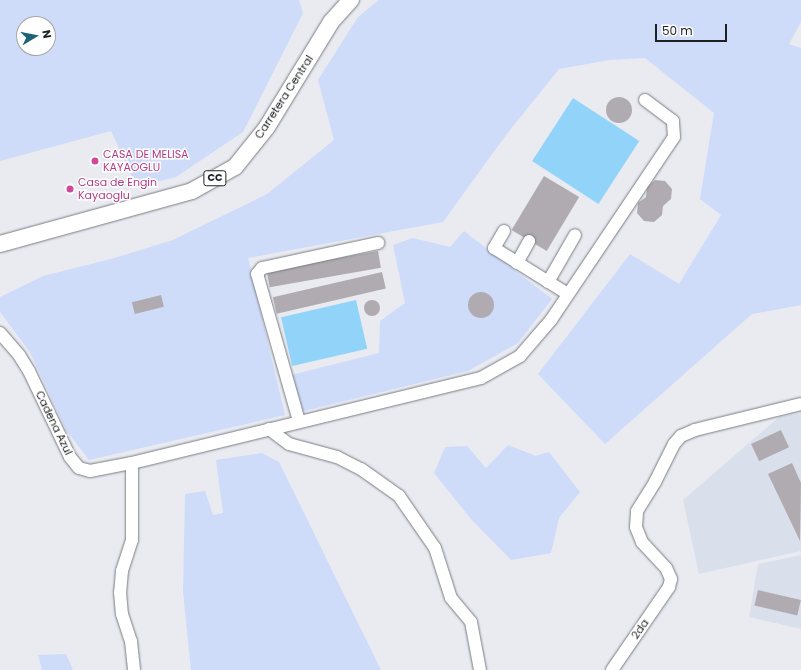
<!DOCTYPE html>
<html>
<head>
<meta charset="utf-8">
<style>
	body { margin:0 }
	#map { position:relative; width:801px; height:670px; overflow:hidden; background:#e9ebf1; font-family:Poppins,sans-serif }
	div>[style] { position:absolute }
	.built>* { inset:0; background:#dadfec }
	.green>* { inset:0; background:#cedbf9 }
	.water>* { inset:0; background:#92d4f9; transform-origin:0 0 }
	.building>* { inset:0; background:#b0abb0; transform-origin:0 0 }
	.round { border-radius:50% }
	.roads { filter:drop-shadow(0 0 1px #787b80) drop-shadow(0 0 1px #787b80) }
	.minor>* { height:12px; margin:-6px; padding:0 6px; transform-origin:6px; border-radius:6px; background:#fff }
	.major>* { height:16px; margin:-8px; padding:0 8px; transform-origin:8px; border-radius:8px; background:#fff }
	.dots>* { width:11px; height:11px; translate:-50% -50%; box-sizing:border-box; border:2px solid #fff; border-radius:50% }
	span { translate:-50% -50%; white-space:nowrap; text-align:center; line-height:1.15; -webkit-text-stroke:3px #fff; paint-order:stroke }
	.shield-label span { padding:1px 3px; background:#fff; border:1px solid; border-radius:3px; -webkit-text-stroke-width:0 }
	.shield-label { font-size:10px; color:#1f2022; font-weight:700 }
	.street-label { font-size:11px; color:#1f2022 }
	.hotel-label { font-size:11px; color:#b23c85 }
	.left { translate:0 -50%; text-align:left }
	.north { position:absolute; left:16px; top:16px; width:40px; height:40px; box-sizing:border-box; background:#fff; border:1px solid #a5a6a7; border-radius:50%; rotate:80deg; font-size:11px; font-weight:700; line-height:16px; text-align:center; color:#1f2022 }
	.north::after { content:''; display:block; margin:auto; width:14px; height:18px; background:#1d6374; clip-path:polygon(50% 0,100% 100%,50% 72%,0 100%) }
	.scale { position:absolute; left:655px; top:24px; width:72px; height:18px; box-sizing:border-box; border:2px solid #1f2022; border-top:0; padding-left:5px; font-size:12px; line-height:14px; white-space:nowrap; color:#1f2022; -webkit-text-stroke:3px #fff; paint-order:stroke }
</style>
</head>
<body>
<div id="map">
	<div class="built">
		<i style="clip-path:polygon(801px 413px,801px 551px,699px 574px,683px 500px,779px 417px)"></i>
		<i style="clip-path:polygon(801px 555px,801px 629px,749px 617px,758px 564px)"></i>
	</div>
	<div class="green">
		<i style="clip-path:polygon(evenodd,0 0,299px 0,303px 13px,243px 132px,176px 177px,137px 187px,111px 131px,0 161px,0 0,24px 24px,48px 24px,48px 48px,24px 48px,24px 24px)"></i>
		<i style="clip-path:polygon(379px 0,801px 0,801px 22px,789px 44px,801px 48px,801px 305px,752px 314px,605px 444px,538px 374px,630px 254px,679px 284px,721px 215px,700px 199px,714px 113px,645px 58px,609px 60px,559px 69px,506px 135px,443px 222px,248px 258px,285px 415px,89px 460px,66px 430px,30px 352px,0 312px,0 297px,43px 276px,111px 259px,173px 240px,267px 194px,334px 140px,318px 80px,358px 17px)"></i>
		<i style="clip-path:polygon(464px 231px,552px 299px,518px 343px,468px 371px,300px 412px,291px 375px,379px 353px,380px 321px,405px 303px,393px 245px,413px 238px,450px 247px)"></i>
		<i style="clip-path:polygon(508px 445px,536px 456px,549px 452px,580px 492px,559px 518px,551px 553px,511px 560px,471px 519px,434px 473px,445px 447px,467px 446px,486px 468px)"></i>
		<i style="clip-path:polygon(262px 453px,279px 462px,381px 670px,191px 670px,183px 592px,185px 494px,205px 491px,213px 515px,223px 513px,216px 460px)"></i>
		<i style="clip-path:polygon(66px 654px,73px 670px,42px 670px,38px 655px)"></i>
	</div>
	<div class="water">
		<i style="left:573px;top:98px;width:79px;height:75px;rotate:33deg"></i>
		<i style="left:356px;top:300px;width:50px;height:77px;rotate:77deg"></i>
	</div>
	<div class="building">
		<i class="round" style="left:606px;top:97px;width:26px;height:26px"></i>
		<i style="left:544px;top:176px;width:41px;height:63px;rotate:31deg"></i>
		<i style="clip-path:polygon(655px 180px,665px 181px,672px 189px,671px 199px,663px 206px,662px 215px,654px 222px,644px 221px,637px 213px,638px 203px,646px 197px,647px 187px)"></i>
		<i style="left:378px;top:251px;width:17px;height:113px;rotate:80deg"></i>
		<i style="left:382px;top:272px;width:17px;height:112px;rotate:77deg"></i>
		<i class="round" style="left:468px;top:292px;width:26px;height:26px"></i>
		<i style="left:161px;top:295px;width:12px;height:30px;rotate:76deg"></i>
		<i class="round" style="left:364px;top:300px;width:16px;height:16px"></i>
		<i style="left:781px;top:430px;width:19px;height:33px;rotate:65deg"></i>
		<i style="clip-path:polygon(792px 463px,801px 483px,800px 541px,768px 474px)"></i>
		<i style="left:758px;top:590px;width:44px;height:16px;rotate:13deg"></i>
	</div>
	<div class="roads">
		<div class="minor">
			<i style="left:504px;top:231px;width:20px;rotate:120deg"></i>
			<i style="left:494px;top:248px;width:87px;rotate:31.9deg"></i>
			<i style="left:517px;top:263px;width:25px;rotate:-61deg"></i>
			<i style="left:548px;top:282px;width:54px;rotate:-60.1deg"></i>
			<i style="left:0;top:333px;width:29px;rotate:49deg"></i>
			<i style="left:19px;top:355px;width:19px;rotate:58deg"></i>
			<i style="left:29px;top:371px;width:95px;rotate:64.5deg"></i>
			<i style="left:70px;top:457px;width:14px;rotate:51deg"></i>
			<i style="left:79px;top:468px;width:11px;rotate:15deg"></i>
			<i style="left:90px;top:471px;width:43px;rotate:-10.8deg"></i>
			<i style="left:132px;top:463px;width:359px;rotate:-13.7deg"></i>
			<i style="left:481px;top:378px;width:45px;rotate:-29.4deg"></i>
			<i style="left:520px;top:356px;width:48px;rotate:-49.3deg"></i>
			<i style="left:551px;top:320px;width:220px;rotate:-56.1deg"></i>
			<i style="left:674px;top:137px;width:16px;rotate:-94deg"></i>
			<i style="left:673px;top:121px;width:35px;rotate:-143deg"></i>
			<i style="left:299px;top:421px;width:153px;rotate:-105.9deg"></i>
			<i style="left:257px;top:274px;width:8px;rotate:-50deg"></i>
			<i style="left:262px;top:268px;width:119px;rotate:-12.2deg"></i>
			<i style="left:269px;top:429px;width:25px;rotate:37deg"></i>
			<i style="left:289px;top:444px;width:50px;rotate:15.2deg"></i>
			<i style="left:337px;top:457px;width:27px;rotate:27deg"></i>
			<i style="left:361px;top:469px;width:47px;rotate:35.4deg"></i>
			<i style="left:399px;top:496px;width:63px;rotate:55.3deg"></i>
			<i style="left:435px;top:548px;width:52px;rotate:72.3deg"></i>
			<i style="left:451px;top:598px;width:31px;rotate:50deg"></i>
			<i style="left:471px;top:622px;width:49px;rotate:79.4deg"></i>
			<i style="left:132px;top:463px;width:77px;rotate:90deg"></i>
			<i style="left:132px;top:540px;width:33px;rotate:108deg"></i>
			<i style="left:122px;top:571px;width:21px;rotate:95deg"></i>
			<i style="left:120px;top:592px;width:22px;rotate:85deg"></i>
			<i style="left:122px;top:614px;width:28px;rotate:72deg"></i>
			<i style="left:131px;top:641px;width:29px;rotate:84deg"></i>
			<i style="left:612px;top:670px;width:101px;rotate:-55.5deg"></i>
			<i style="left:669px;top:587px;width:8px;rotate:-76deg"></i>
			<i style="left:671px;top:579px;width:12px;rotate:-114deg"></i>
			<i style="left:666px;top:568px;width:35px;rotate:-133deg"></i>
			<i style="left:642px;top:542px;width:16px;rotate:-112deg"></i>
			<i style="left:636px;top:527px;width:16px;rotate:-86deg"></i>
			<i style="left:637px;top:511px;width:34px;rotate:-58deg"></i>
			<i style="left:655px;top:482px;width:42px;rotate:-63.4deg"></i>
			<i style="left:674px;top:444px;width:11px;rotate:-49deg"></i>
			<i style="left:681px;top:436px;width:15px;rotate:-23deg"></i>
			<i style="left:695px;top:430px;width:109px;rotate:-13.8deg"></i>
		</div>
		<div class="major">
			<i style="left:0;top:244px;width:199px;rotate:-15.4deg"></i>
			<i style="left:192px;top:191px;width:49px;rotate:-29.2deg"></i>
			<i style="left:235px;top:167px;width:51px;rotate:-51.3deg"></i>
			<i style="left:267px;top:127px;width:123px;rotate:-58.6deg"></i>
			<i style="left:331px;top:22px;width:30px;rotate:-48deg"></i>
		</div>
	</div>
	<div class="dots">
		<i style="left:95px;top:161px;background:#d1479c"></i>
		<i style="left:70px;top:189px;background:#d1479c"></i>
	</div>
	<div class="shield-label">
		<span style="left:215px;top:178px">CC</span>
	</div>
	<div class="street-label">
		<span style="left:284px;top:97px;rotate:-57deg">Carretera Central</span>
		<span style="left:54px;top:423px;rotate:64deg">Cadena Azul</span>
		<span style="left:640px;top:629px;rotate:-55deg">2da</span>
	</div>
	<div class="hotel-label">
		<span class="left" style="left:103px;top:161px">CASA DE MELISA<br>KAYAOGLU</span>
		<span class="left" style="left:78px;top:189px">Casa de Engin<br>Kayaoglu</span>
	</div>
	<div class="north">N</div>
	<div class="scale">50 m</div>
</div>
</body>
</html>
